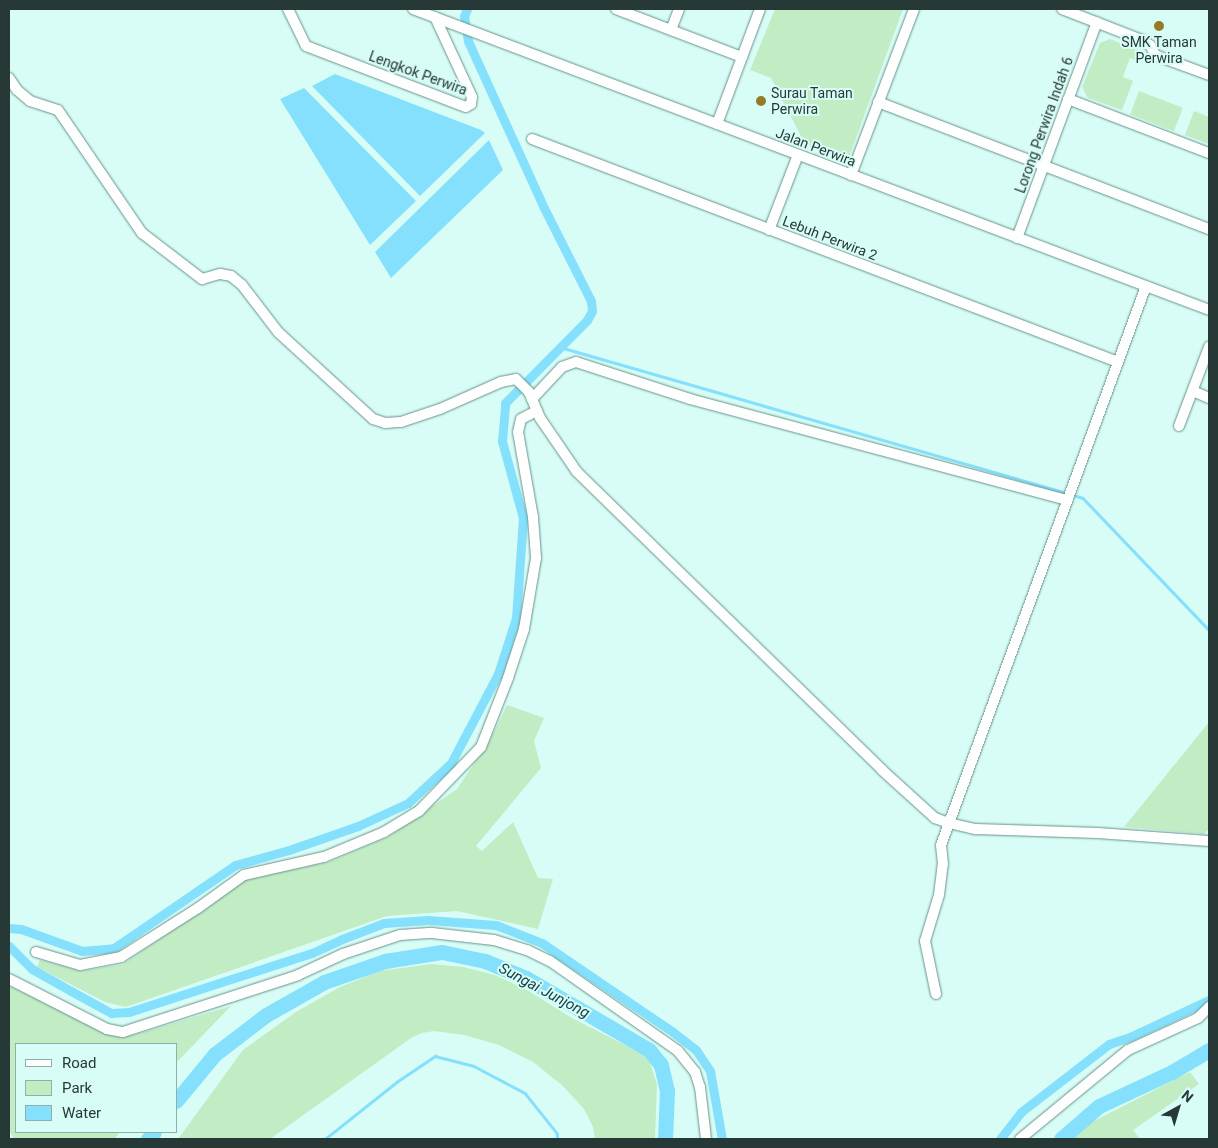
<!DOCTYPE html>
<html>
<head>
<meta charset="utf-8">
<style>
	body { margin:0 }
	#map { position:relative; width:1218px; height:1148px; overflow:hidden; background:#d8fdf6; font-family:Roboto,sans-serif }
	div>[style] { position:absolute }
	.green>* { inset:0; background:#c2ecc4; transform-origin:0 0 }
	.water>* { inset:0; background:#84e0fc }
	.stream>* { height:2.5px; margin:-1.25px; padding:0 1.25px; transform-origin:1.25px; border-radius:1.25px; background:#84e0fc }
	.canal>* { height:9px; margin:-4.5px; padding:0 4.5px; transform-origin:4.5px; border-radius:4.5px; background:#84e0fc }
	.river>* { height:15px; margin:-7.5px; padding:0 7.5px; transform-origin:7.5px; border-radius:7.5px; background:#84e0fc }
	.roads { filter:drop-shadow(0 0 1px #66928a) drop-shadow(0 0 1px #66928a) }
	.minor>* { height:10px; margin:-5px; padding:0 5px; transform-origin:5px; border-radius:5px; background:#fff }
	.dots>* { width:14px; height:14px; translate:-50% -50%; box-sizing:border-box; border:2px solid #d8fdf6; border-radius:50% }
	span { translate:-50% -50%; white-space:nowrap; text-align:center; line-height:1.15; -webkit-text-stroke:4px #d8fdf6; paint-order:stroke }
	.poi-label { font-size:14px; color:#263936 }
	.left { translate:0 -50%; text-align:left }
	.street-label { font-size:14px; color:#263936 }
	.water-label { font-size:15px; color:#17414d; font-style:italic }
	.frame { position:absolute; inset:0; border:10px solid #263936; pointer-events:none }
	.legend { position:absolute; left:15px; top:1043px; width:162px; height:90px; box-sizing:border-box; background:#d8fdf6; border:1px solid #91afa9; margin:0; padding:6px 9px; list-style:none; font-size:15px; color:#263936 }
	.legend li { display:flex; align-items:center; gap:10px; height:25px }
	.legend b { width:25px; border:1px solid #91afa9 }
	.north { position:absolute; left:1153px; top:1083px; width:50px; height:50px; -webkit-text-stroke:4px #d8fdf6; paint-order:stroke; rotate:39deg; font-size:14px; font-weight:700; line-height:20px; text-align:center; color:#263936 }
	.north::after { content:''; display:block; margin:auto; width:18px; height:22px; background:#263936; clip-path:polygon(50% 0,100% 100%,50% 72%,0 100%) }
</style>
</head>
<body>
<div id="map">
	<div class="green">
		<i style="clip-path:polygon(775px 9px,903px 9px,848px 160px,805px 144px,771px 78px,750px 70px)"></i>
		<i style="clip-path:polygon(1110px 39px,1144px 52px,1140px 62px,1130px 58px,1123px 77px,1133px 81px,1122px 110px,1088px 98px,1082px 87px,1100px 43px)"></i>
		<i style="left:1139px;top:91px;width:47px;height:25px;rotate:21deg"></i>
		<i style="clip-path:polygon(1194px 111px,1209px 117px,1209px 144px,1185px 135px)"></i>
		<i style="clip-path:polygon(507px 705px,544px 718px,534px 741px,541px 768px,476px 846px,482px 851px,513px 822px,538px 878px,553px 879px,538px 929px,457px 911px,387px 916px,126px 1007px,105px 1002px,37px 967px,40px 960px,82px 971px,123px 964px,248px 878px,329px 862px,388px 837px,457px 789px,490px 740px)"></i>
		<i style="clip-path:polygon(1209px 722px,1209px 829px,1204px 834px,1124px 827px)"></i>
		<i style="clip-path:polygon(431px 964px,463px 967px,495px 975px,527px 990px,572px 1018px,641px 1053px,650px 1063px,657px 1084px,655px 1139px,595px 1139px,593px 1127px,584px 1109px,563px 1086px,533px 1062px,499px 1045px,464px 1035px,434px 1031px,422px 1033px,411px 1038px,270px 1139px,178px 1139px,243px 1050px,296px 1012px,340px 987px,380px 971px)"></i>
		<i style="clip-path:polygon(9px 986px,116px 1035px,130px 1036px,231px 1006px,176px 1063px,176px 1044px,16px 1044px,16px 1132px,120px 1132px,115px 1139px,14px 1139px,9px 1130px)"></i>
		<i style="clip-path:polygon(1190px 1072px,1199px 1084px,1133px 1130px,1140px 1139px,1072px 1139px,1086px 1125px)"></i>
	</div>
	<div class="water">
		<i style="clip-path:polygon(335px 74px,481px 130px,485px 133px,420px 196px,312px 86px)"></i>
		<i style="clip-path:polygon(304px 88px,416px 201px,370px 245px,280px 99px)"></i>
		<i style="clip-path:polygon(489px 140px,503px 170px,391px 278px,375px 252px)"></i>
	</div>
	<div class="stream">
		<i style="left:560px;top:347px;width:528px;rotate:16.06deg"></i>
		<i style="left:1073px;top:495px;width:10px;rotate:17deg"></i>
		<i style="left:1083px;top:498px;width:182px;rotate:46.3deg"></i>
		<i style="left:325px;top:1139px;width:93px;rotate:-38.5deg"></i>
		<i style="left:398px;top:1081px;width:45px;rotate:-34deg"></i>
		<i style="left:435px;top:1056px;width:40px;rotate:14.4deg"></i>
		<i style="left:474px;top:1066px;width:58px;rotate:27.9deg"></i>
		<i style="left:525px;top:1093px;width:51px;rotate:51.3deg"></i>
		<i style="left:557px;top:1133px;width:6px;rotate:81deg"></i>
	</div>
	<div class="canal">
		<i style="left:9px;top:928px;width:12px;rotate:5deg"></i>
		<i style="left:21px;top:929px;width:65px;rotate:19.8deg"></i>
		<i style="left:82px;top:951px;width:32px;rotate:-5deg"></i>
		<i style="left:114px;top:948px;width:147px;rotate:-34.4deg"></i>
		<i style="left:235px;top:865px;width:56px;rotate:-15.5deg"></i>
		<i style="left:289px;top:850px;width:73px;rotate:-19.2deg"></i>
		<i style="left:358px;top:826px;width:55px;rotate:-24.7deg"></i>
		<i style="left:408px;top:803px;width:59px;rotate:-42.9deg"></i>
		<i style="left:451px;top:763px;width:101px;rotate:-62.2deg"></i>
		<i style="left:498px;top:674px;width:59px;rotate:-72.2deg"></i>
		<i style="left:516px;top:618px;width:100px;rotate:-86deg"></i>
		<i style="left:523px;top:518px;width:80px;rotate:-105.3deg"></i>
		<i style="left:502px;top:441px;width:38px;rotate:-85deg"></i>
		<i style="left:505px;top:403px;width:117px;rotate:-45.3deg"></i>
		<i style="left:587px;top:320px;width:10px;rotate:-61deg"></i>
		<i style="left:592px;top:311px;width:10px;rotate:-96deg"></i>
		<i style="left:591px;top:301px;width:104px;rotate:-116.8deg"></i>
		<i style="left:544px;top:208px;width:183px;rotate:-114.5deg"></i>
		<i style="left:468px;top:41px;width:25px;rotate:-99deg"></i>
		<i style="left:464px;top:16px;width:8px;rotate:-67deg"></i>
		<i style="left:9px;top:946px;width:33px;rotate:45deg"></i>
		<i style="left:32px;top:969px;width:45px;rotate:29.4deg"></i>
		<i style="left:71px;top:991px;width:46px;rotate:28.8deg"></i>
		<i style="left:111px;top:1013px;width:18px;rotate:-3deg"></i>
		<i style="left:129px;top:1012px;width:192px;rotate:-17.9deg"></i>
		<i style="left:312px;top:953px;width:33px;rotate:-25deg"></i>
		<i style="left:342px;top:939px;width:45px;rotate:-20.9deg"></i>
		<i style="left:384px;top:923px;width:44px;rotate:-3.9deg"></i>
		<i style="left:428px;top:920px;width:68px;rotate:4.2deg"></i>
		<i style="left:496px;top:925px;width:49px;rotate:21.4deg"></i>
		<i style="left:542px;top:943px;width:158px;rotate:34.2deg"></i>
		<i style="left:673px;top:1032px;width:29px;rotate:38deg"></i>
		<i style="left:696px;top:1050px;width:25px;rotate:56deg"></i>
		<i style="left:710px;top:1071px;width:69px;rotate:80deg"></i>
		<i style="left:1000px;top:1139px;width:34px;rotate:-52deg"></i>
		<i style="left:1021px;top:1112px;width:111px;rotate:-37.7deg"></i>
		<i style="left:1109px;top:1044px;width:24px;rotate:-19deg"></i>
		<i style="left:1132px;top:1036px;width:85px;rotate:-25.1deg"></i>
	</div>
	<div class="river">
		<i style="left:176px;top:1101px;width:61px;rotate:-50.3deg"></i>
		<i style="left:215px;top:1054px;width:64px;rotate:-37.4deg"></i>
		<i style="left:266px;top:1015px;width:67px;rotate:-29.6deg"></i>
		<i style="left:324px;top:982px;width:65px;rotate:-19deg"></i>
		<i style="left:385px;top:961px;width:58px;rotate:-9deg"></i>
		<i style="left:442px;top:952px;width:44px;rotate:11.8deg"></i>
		<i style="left:485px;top:961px;width:44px;rotate:22.5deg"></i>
		<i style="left:526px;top:978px;width:143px;rotate:30.3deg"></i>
		<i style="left:649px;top:1050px;width:19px;rotate:51deg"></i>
		<i style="left:661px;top:1065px;width:26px;rotate:77deg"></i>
		<i style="left:667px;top:1090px;width:49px;rotate:92.3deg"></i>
		<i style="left:148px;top:1139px;width:9px;rotate:-49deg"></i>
		<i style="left:1061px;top:1139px;width:50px;rotate:-41deg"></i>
		<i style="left:1099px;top:1106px;width:81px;rotate:-25deg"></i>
		<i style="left:1172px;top:1072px;width:43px;rotate:-30.7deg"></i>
	</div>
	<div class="roads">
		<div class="minor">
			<i style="left:288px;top:9px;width:41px;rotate:64.1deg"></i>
			<i style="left:306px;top:46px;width:171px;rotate:20.9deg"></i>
			<i style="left:466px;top:107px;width:6px;rotate:-31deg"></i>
			<i style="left:471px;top:104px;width:7px;rotate:-82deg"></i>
			<i style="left:472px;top:97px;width:88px;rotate:-114.8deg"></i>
			<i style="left:413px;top:9px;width:851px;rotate:20.71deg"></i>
			<i style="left:616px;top:9px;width:135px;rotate:20.9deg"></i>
			<i style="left:1062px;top:9px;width:86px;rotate:21.2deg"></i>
			<i style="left:1142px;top:40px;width:9px;rotate:32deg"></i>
			<i style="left:1150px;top:45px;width:11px;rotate:63deg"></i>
			<i style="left:1155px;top:55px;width:58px;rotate:20.3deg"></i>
			<i style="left:671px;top:30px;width:22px;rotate:-69deg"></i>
			<i style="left:9px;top:78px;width:14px;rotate:56deg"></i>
			<i style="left:17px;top:90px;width:17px;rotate:40deg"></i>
			<i style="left:30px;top:101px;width:29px;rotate:18deg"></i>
			<i style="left:58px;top:110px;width:149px;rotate:55.7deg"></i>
			<i style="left:142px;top:233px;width:76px;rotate:37.5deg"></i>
			<i style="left:202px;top:279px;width:19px;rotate:-16deg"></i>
			<i style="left:220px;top:274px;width:11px;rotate:10deg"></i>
			<i style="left:231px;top:276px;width:14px;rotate:39deg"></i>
			<i style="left:242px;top:285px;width:59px;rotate:52.5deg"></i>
			<i style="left:278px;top:332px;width:129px;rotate:42.5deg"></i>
			<i style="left:373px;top:419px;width:13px;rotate:18deg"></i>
			<i style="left:385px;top:423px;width:16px;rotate:-4deg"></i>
			<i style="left:401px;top:422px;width:41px;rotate:-18.4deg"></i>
			<i style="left:440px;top:409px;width:67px;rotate:-23.9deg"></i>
			<i style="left:501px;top:382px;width:15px;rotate:-11deg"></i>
			<i style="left:516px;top:379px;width:18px;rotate:45deg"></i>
			<i style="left:529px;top:392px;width:28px;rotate:67deg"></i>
			<i style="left:540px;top:418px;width:65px;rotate:55.6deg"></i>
			<i style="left:577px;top:472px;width:426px;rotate:44.3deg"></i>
			<i style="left:882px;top:770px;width:72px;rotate:42.2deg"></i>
			<i style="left:935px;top:818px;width:15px;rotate:20deg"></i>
			<i style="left:949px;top:823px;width:28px;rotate:13deg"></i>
			<i style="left:976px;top:829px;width:122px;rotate:1.9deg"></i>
			<i style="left:1098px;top:833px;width:111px;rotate:4.1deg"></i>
			<i style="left:1068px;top:99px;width:151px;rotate:21deg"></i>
			<i style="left:878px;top:102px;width:355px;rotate:21deg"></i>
			<i style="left:717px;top:124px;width:123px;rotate:-69.5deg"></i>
			<i style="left:532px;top:139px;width:627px;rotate:20.83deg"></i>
			<i style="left:851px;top:175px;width:178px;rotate:-69.2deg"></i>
			<i style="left:769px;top:230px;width:80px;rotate:-68.9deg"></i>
			<i style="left:1017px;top:238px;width:230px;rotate:-69.7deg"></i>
			<i style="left:1193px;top:391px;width:17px;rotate:24deg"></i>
			<i style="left:532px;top:399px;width:44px;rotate:-46.8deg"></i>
			<i style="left:562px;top:367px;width:15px;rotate:-20deg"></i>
			<i style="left:576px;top:362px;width:120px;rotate:18deg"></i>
			<i style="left:690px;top:399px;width:390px;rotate:15deg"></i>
			<i style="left:1179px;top:426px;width:85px;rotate:-69.2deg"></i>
			<i style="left:36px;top:952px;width:46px;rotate:16.5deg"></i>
			<i style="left:80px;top:965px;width:42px;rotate:-11deg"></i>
			<i style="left:121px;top:957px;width:91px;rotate:-32.5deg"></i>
			<i style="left:198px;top:908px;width:57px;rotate:-35.7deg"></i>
			<i style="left:244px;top:875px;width:82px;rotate:-12.7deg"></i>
			<i style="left:324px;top:857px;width:65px;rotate:-22.6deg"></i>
			<i style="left:384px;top:832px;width:41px;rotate:-31deg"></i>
			<i style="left:419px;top:811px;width:89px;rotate:-45.9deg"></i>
			<i style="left:481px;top:747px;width:74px;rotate:-68.6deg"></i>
			<i style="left:508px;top:678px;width:52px;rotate:-71.9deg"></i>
			<i style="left:524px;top:629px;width:72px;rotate:-80.4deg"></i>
			<i style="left:536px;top:558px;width:41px;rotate:-94.2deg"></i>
			<i style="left:533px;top:517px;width:86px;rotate:-100deg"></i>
			<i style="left:518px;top:432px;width:13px;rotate:-77deg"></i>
			<i style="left:521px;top:419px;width:18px;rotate:-27deg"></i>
			<i style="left:9px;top:979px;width:110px;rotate:27deg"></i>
			<i style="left:107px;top:1029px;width:16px;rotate:11deg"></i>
			<i style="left:123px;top:1032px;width:184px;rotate:-18deg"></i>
			<i style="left:298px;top:975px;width:50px;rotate:-25deg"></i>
			<i style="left:343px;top:954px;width:60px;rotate:-18.4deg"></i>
			<i style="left:400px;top:935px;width:32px;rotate:-4deg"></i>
			<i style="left:432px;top:933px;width:62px;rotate:6.4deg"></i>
			<i style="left:494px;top:940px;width:34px;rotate:17deg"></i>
			<i style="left:527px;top:950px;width:25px;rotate:26deg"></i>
			<i style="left:550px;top:961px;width:156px;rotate:35.1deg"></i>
			<i style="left:678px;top:1051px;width:27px;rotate:51deg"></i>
			<i style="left:695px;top:1072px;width:16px;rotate:72deg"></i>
			<i style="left:700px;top:1087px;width:52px;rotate:83.4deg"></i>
			<i style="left:936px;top:994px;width:54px;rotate:-101.7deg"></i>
			<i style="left:925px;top:941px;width:48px;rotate:-73.1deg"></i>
			<i style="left:939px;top:895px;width:31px;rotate:-83deg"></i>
			<i style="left:943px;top:864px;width:19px;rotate:-96deg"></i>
			<i style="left:941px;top:845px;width:595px;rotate:-69.86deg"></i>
			<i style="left:1020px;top:1139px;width:140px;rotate:-39.5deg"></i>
			<i style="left:1128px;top:1050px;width:77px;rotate:-24.6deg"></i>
			<i style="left:1198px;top:1018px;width:16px;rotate:-45deg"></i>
		</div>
	</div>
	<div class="dots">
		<i style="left:1159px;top:26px;background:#957b23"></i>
		<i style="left:761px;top:101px;background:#957b23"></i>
	</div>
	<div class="poi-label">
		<span style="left:1159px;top:50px">SMK Taman<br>Perwira</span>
		<span class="left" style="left:771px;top:101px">Surau Taman<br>Perwira</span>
	</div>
	<div class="street-label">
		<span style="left:418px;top:73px;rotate:20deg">Lengkok Perwira</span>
		<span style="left:1044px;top:125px;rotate:-70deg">Lorong Perwira Indah 6</span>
		<span style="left:816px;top:147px;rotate:21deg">Jalan Perwira</span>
		<span style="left:830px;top:238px;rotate:21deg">Lebuh Perwira 2</span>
	</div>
	<div class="water-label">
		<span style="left:544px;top:991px;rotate:28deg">Sungai Junjong</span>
	</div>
	<div class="frame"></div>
	<ul class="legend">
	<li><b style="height:6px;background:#fff"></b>Road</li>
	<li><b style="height:14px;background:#c2ecc4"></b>Park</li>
	<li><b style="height:14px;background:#84e0fc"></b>Water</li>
	</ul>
	<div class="north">N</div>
</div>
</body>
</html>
